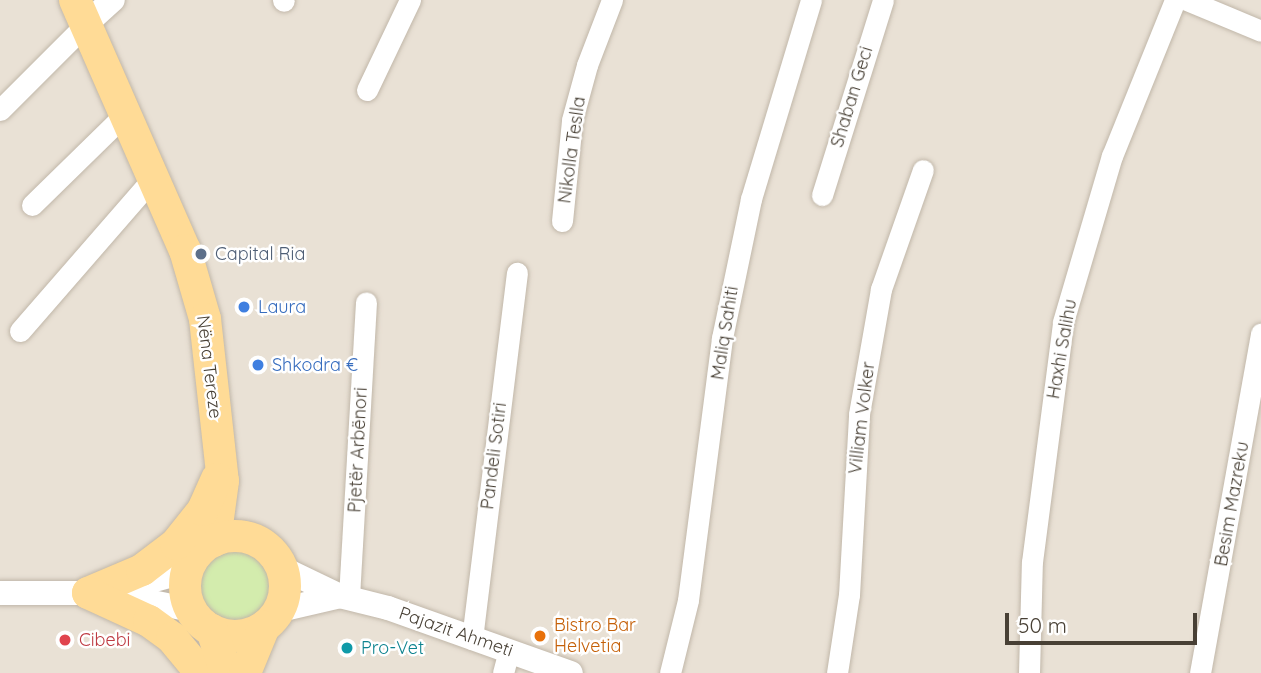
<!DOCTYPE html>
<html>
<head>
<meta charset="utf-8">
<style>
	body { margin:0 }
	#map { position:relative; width:1261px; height:673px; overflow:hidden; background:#f5f0e7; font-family:Quicksand,sans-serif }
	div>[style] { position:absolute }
	.residential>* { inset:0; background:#e9e1d5; transform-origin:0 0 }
	.green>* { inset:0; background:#d3ecad }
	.round { border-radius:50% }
	.roads { filter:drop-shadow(0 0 2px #c1b7a9) drop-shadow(0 0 2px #c1b7a9) }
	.minor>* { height:21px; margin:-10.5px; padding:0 10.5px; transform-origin:10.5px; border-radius:10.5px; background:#fff }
	.tertiary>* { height:24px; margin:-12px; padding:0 12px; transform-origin:12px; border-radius:12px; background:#fff }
	.primary>* { height:32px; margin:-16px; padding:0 16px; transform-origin:16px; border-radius:16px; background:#ffdb96 }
	.primary>.ring { margin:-16px; padding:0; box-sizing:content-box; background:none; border:32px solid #ffdb96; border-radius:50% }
	.dots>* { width:19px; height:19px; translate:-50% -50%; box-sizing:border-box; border:4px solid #fff; border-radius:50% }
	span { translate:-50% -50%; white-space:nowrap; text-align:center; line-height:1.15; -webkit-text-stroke:5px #fff; paint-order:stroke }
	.street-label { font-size:18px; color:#484035 }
	.service-label { font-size:18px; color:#4e5e75 }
	.left { translate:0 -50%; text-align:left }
	.shop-label { font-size:18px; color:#366cbe }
	.food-label { font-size:18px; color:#c56008 }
	.health-label { font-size:18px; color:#be3a42 }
	.culture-label { font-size:18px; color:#0d838f }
	.scale { position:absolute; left:1005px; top:613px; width:192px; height:32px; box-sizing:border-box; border:4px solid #484035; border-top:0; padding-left:9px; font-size:21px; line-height:24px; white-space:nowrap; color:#484035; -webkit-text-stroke:5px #fff; paint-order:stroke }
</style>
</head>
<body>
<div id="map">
	<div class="residential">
		<i style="left:0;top:0;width:1261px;height:673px"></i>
	</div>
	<div class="green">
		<i class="round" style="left:195px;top:545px;width:80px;height:80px"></i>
	</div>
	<div class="roads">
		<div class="minor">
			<i style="left:283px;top:0;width:1px;rotate:45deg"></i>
			<i style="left:1187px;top:0;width:80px;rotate:22.7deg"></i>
			<i style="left:367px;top:90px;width:100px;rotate:-64.5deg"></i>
			<i style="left:0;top:110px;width:122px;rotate:-45deg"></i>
			<i style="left:822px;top:195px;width:204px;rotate:-72.6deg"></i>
			<i style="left:32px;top:205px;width:132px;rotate:-44.4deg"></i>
			<i style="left:562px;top:221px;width:101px;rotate:-84.3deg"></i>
			<i style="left:572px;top:120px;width:57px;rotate:-74.7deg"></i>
			<i style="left:587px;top:65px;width:70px;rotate:-69deg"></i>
			<i style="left:20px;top:331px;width:204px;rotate:-49deg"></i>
			<i style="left:349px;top:597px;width:295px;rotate:-86.7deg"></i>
			<i style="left:472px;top:639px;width:369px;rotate:-83deg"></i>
			<i style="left:503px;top:673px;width:24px;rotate:-75deg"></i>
			<i style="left:670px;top:673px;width:75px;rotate:-76.1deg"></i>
			<i style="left:688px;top:600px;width:264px;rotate:-82.6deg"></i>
			<i style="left:722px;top:338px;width:142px;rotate:-78.2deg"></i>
			<i style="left:751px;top:199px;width:208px;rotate:-73.2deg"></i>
			<i style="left:837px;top:673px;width:79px;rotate:-81.3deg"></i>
			<i style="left:849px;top:595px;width:181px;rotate:-86.8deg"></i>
			<i style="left:859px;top:414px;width:127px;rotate:-80deg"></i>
			<i style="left:881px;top:289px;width:126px;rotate:-70.6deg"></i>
			<i style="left:1029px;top:673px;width:111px;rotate:-88.5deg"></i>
			<i style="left:1032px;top:562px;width:242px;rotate:-82.6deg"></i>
			<i style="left:1063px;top:322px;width:173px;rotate:-73.6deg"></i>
			<i style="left:1112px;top:156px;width:168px;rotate:-68deg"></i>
			<i style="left:1200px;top:673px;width:345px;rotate:-79.8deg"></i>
		</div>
		<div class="tertiary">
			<i style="left:86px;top:24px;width:36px;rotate:-42deg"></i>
			<i style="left:282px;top:568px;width:64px;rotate:25.8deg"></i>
			<i style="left:340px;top:596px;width:49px;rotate:14deg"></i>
			<i style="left:388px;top:608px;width:194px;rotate:19.6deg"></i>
			<i style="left:122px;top:589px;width:67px;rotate:-15.5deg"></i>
			<i style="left:0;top:593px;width:108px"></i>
			<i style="left:108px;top:593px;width:85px;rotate:11.6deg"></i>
			<i style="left:280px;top:610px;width:62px;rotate:-13.1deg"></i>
		</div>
		<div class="primary">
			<i style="left:75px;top:0;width:273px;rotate:66.3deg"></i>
			<i style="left:185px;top:250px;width:72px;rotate:73.8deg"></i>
			<i style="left:205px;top:319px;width:163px;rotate:83.7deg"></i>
			<i style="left:223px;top:481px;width:60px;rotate:97.7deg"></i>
			<i class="ring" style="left:185px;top:536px;width:68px;height:68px"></i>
			<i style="left:88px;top:593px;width:59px;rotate:-23.1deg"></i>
			<i style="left:142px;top:570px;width:43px;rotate:-37.4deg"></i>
			<i style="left:176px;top:544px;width:43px;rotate:-51.5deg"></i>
			<i style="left:203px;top:510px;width:34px;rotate:-66deg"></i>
			<i style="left:88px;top:593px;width:67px;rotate:24.7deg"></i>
			<i style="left:149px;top:621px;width:29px;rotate:36deg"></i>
			<i style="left:172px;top:638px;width:45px;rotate:50.4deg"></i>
			<i style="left:212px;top:630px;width:45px;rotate:72deg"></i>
			<i style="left:245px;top:673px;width:50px;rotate:-67.6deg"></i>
		</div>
	</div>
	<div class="dots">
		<i style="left:201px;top:254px;background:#5c6f8a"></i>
		<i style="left:244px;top:307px;background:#3f7fe0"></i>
		<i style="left:258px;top:365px;background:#3f7fe0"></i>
		<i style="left:540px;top:636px;background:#e8710a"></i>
		<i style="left:65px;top:640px;background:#e0444e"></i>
		<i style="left:347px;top:648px;background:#0f9aa8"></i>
	</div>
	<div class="street-label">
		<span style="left:852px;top:97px;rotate:-73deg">Shaban Geci</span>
		<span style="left:572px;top:150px;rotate:-82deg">Nikolla Teslla</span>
		<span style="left:725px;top:333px;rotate:-81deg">Maliq Sahiti</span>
		<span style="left:1062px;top:349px;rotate:-80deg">Haxhi Salihu</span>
		<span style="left:209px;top:367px;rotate:83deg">Nëna Tereze</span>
		<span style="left:862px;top:418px;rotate:-83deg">Villiam Volker</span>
		<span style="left:358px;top:450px;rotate:-87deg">Pjetër Arbënori</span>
		<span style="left:494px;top:456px;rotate:-83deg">Pandeli Sotiri</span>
		<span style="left:1232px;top:504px;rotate:-80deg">Besim Mazreku</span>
		<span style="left:456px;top:632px;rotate:19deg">Pajazit Ahmeti</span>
	</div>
	<div class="service-label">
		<span class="left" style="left:215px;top:254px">Capital Ria</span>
	</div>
	<div class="shop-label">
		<span class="left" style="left:258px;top:307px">Laura</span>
		<span class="left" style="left:272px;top:365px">Shkodra €</span>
	</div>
	<div class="food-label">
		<span class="left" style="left:554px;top:636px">Bistro Bar<br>Helvetia</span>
	</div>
	<div class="health-label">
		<span class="left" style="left:79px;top:640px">Cibebi</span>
	</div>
	<div class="culture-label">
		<span class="left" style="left:361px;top:648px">Pro-Vet</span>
	</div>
	<div class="scale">50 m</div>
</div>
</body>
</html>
